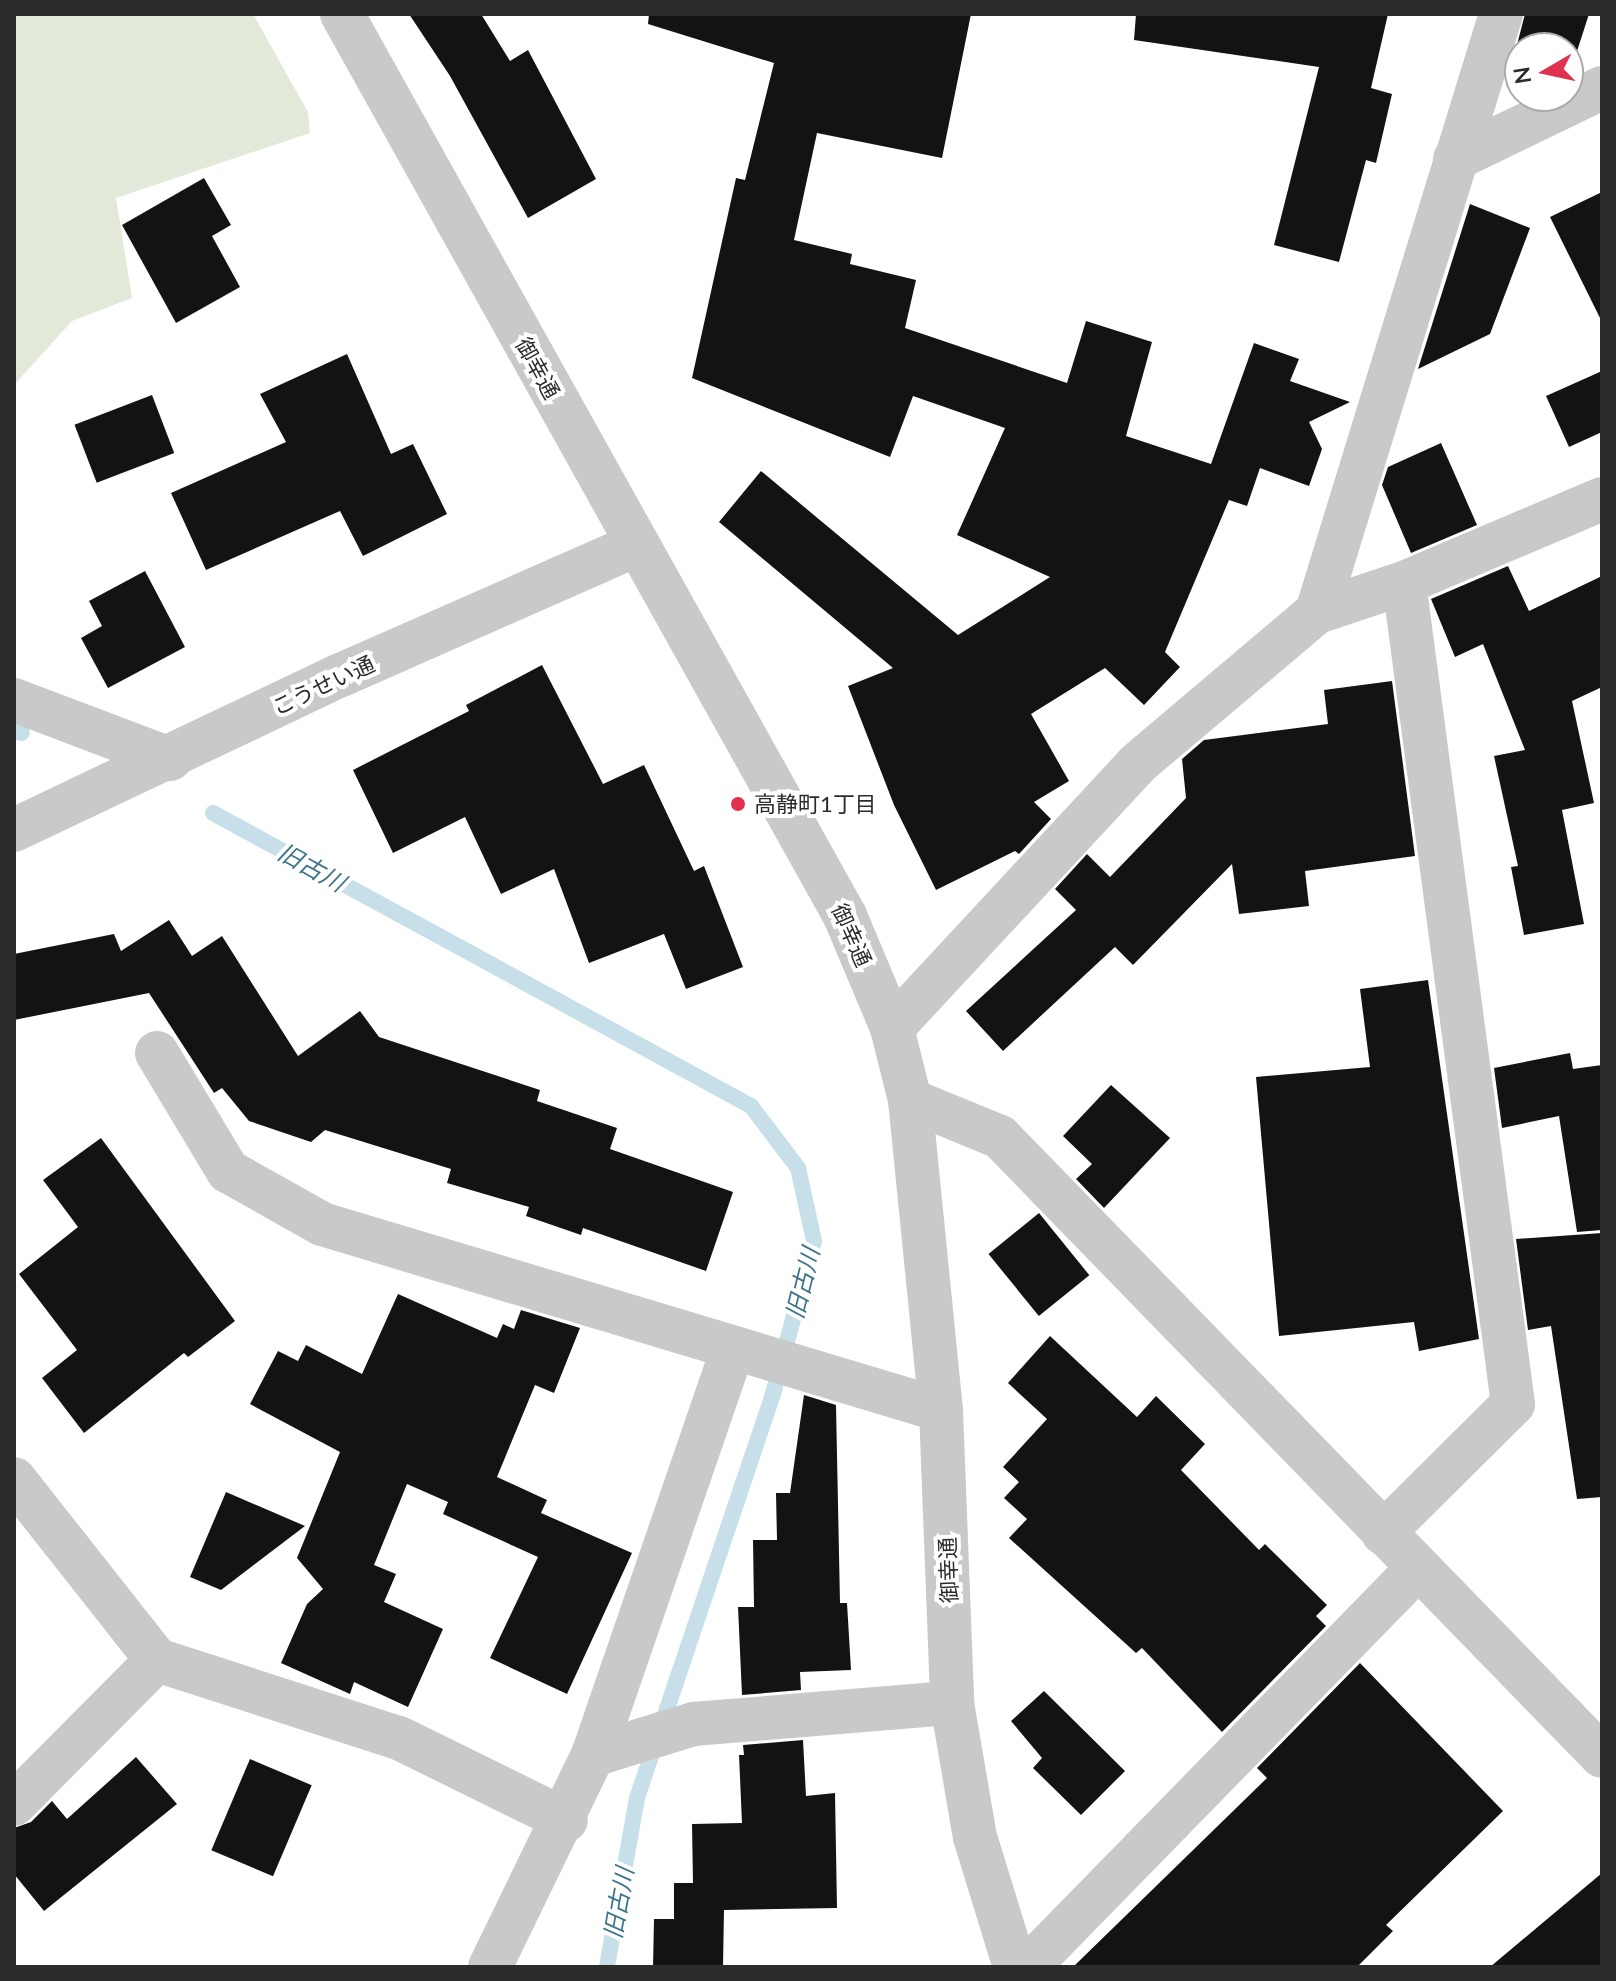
<!DOCTYPE html>
<html>
<head>
<meta charset="utf-8">
<style>
	body { margin:0 }
	#map { position:relative; width:1616px; height:1981px; overflow:hidden; background:#fff; font-family:Lato,"Noto Sans JP",sans-serif }
	div>[style] { position:absolute }
	.green>* { inset:0; background:#e3e9d9 }
	.stream>* { height:16px; margin:-8px; padding:0 8px; transform-origin:8px; border-radius:8px; background:#c6dfe9 }
	.building>* { inset:0; background:#131313; transform-origin:0 0 }
	.minor>* { height:44px; margin:-22px; padding:0 22px; transform-origin:22px; border-radius:22px; background:#c9c9c9 }
	.dots>* { width:22px; height:22px; translate:-50% -50%; box-sizing:border-box; border:4px solid #fff; border-radius:50% }
	span { translate:-50% -50%; white-space:nowrap; text-align:center; line-height:1.15; -webkit-text-stroke:8px #fff; paint-order:stroke }
	.street-label { font-size:22px; color:#2c2c2c }
	.poi-label { font-size:22px; color:#2c2c2c }
	.left { translate:0 -50%; text-align:left }
	.water-label { font-size:24px; color:#3d748a; font-style:italic }
	.frame { position:absolute; inset:0; border:16px solid #2c2c2c; pointer-events:none }
	.north { position:absolute; left:1504px; top:32px; width:80px; height:80px; box-sizing:border-box; background:#fff; border:2px solid #ababab; border-radius:50%; rotate:261deg; font-size:22px; font-weight:700; line-height:32px; text-align:center; color:#2c2c2c }
	.north::after { content:''; display:block; margin:auto; width:28px; height:36px; background:#de324f; clip-path:polygon(50% 0,100% 100%,50% 72%,0 100%) }
</style>
</head>
<body>
<div id="map">
	<div class="green">
		<i style="clip-path:polygon(14px 14px,253px 14px,308px 112px,310px 133px,116px 198px,132px 298px,72px 321px,14px 385px)"></i>
	</div>
	<div class="stream">
		<i style="left:14px;top:731px;width:8px;rotate:14deg"></i>
		<i style="left:213px;top:813px;width:613px;rotate:28.57deg"></i>
		<i style="left:751px;top:1106px;width:78px;rotate:52.8deg"></i>
		<i style="left:798px;top:1168px;width:75px;rotate:77.6deg"></i>
		<i style="left:814px;top:1241px;width:158px;rotate:105deg"></i>
		<i style="left:773px;top:1394px;width:426px;rotate:108.6deg"></i>
		<i style="left:637px;top:1798px;width:172px;rotate:100.1deg"></i>
	</div>
	<div class="building">
		<i style="clip-path:polygon(409px 14px,481px 14px,510px 61px,528px 50px,596px 179px,528px 218px,450px 76px)"></i>
		<i style="clip-path:polygon(649px 14px,971px 14px,942px 158px,817px 133px,794px 240px,852px 254px,850px 264px,916px 280px,905px 328px,1067px 383px,1086px 321px,1152px 342px,1126px 436px,1211px 464px,1254px 343px,1299px 359px,1290px 381px,1350px 402px,1309px 422px,1322px 449px,1309px 486px,1260px 468px,1247px 506px,1229px 500px,1165px 652px,1180px 667px,1144px 705px,1105px 668px,1031px 714px,1069px 781px,1034px 802px,1051px 819px,1019px 854px,1015px 851px,936px 890px,894px 805px,848px 686px,893px 668px,719px 522px,761px 471px,958px 635px,1050px 577px,957px 535px,1005px 428px,913px 396px,890px 457px,692px 378px,736px 178px,745px 180px,774px 63px,648px 24px)"></i>
		<i style="clip-path:polygon(1136px 14px,1388px 14px,1371px 88px,1392px 94px,1376px 163px,1366px 160px,1339px 262px,1274px 245px,1319px 67px,1134px 40px)"></i>
		<i style="clip-path:polygon(1525px 14px,1589px 14px,1569px 76px,1568px 48px,1520px 48px,1520px 62px,1513px 60px)"></i>
		<i style="clip-path:polygon(204px 178px,231px 225px,212px 236px,240px 287px,176px 323px,122px 225px)"></i>
		<i style="clip-path:polygon(1602px 192px,1602px 322px,1550px 217px)"></i>
		<i style="clip-path:polygon(1470px 204px,1530px 228px,1490px 334px,1418px 369px)"></i>
		<i style="clip-path:polygon(347px 354px,391px 454px,413px 444px,447px 514px,363px 556px,340px 511px,206px 570px,171px 493px,286px 442px,260px 394px)"></i>
		<i style="clip-path:polygon(1602px 371px,1602px 432px,1569px 447px,1546px 396px)"></i>
		<i style="left:152px;top:395px;width:62px;height:83px;rotate:69deg"></i>
		<i style="clip-path:polygon(1441px 443px,1477px 525px,1411px 553px,1382px 485px,1388px 467px)"></i>
		<i style="clip-path:polygon(1508px 566px,1529px 611px,1602px 576px,1602px 687px,1572px 701px,1594px 803px,1562px 810px,1584px 924px,1524px 935px,1511px 867px,1518px 866px,1494px 756px,1525px 750px,1483px 644px,1455px 657px,1431px 599px)"></i>
		<i style="clip-path:polygon(145px 571px,185px 647px,108px 688px,81px 638px,102px 626px,89px 601px)"></i>
		<i style="clip-path:polygon(542px 665px,603px 784px,644px 765px,694px 871px,704px 866px,743px 967px,686px 989px,664px 934px,589px 963px,554px 869px,501px 894px,465px 817px,393px 853px,353px 770px,469px 711px,466px 705px)"></i>
		<i style="clip-path:polygon(1392px 681px,1415px 856px,1305px 871px,1309px 906px,1239px 914px,1232px 864px,1133px 965px,1115px 947px,1003px 1051px,966px 1011px,1076px 910px,1055px 889px,1087px 854px,1110px 877px,1186px 798px,1182px 759px,1204px 740px,1328px 724px,1324px 690px)"></i>
		<i style="clip-path:polygon(169px 920px,192px 956px,222px 936px,298px 1056px,360px 1011px,379px 1037px,540px 1090px,537px 1101px,617px 1128px,610px 1149px,733px 1192px,706px 1271px,583px 1228px,581px 1235px,526px 1216px,529px 1207px,447px 1183px,451px 1169px,325px 1130px,311px 1142px,249px 1121px,222px 1088px,214px 1093px,149px 993px,14px 1020px,14px 954px,114px 934px,121px 951px)"></i>
		<i style="clip-path:polygon(1428px 980px,1479px 1339px,1419px 1351px,1414px 1322px,1279px 1336px,1256px 1077px,1370px 1067px,1360px 989px)"></i>
		<i style="clip-path:polygon(1570px 1053px,1573px 1069px,1602px 1065px,1602px 1230px,1577px 1232px,1559px 1116px,1502px 1128px,1494px 1068px)"></i>
		<i style="clip-path:polygon(1111px 1085px,1170px 1138px,1104px 1208px,1076px 1179px,1092px 1164px,1063px 1136px)"></i>
		<i style="clip-path:polygon(101px 1138px,235px 1321px,188px 1357px,184px 1353px,84px 1433px,42px 1378px,77px 1350px,19px 1274px,78px 1227px,43px 1180px)"></i>
		<i style="left:1039px;top:1213px;width:80px;height:65px;rotate:51deg"></i>
		<i style="clip-path:polygon(1602px 1233px,1602px 1497px,1577px 1499px,1551px 1326px,1528px 1330px,1516px 1239px)"></i>
		<i style="clip-path:polygon(398px 1294px,497px 1338px,503px 1324px,514px 1329px,521px 1310px,580px 1328px,554px 1393px,535px 1385px,497px 1477px,547px 1500px,541px 1513px,632px 1553px,567px 1694px,490px 1658px,538px 1557px,443px 1514px,448px 1502px,407px 1484px,374px 1565px,396px 1574px,384px 1602px,443px 1629px,408px 1707px,354px 1682px,350px 1694px,281px 1663px,307px 1604px,323px 1589px,297px 1558px,340px 1452px,250px 1404px,278px 1351px,298px 1361px,306px 1345px,362px 1374px)"></i>
		<i style="clip-path:polygon(1050px 1336px,1137px 1417px,1156px 1396px,1205px 1444px,1181px 1470px,1259px 1550px,1265px 1544px,1327px 1605px,1316px 1616px,1326px 1626px,1222px 1732px,1142px 1648px,1136px 1653px,1009px 1538px,1027px 1519px,1004px 1498px,1019px 1482px,1003px 1467px,1047px 1419px,1008px 1383px)"></i>
		<i style="clip-path:polygon(804px 1395px,836px 1405px,840px 1603px,847px 1603px,851px 1670px,800px 1672px,801px 1690px,742px 1695px,738px 1607px,754px 1607px,753px 1540px,777px 1540px,776px 1493px,790px 1493px)"></i>
		<i style="clip-path:polygon(226px 1492px,305px 1526px,221px 1590px,190px 1577px)"></i>
		<i style="clip-path:polygon(1360px 1663px,1503px 1811px,1386px 1925px,1393px 1931px,1357px 1967px,1073px 1967px,1267px 1778px,1257px 1768px)"></i>
		<i style="clip-path:polygon(1044px 1691px,1125px 1771px,1081px 1815px,1033px 1768px,1042px 1758px,1011px 1721px)"></i>
		<i style="clip-path:polygon(803px 1740px,806px 1796px,835px 1793px,837px 1908px,724px 1910px,723px 1967px,653px 1967px,654px 1919px,674px 1919px,674px 1883px,693px 1883px,692px 1824px,742px 1823px,739px 1755px,744px 1755px,743px 1745px)"></i>
		<i style="clip-path:polygon(136px 1757px,177px 1804px,44px 1911px,14px 1874px,14px 1828px,31px 1822px,52px 1801px,67px 1819px)"></i>
		<i style="left:250px;top:1759px;width:67px;height:99px;rotate:23deg"></i>
		<i style="clip-path:polygon(1602px 1873px,1602px 1967px,1490px 1967px)"></i>
	</div>
	<div class="minor">
		<i style="left:342px;top:14px;width:1033px;rotate:60.85deg"></i>
		<i style="left:845px;top:916px;width:121px;rotate:67.2deg"></i>
		<i style="left:892px;top:1028px;width:74px;rotate:76deg"></i>
		<i style="left:910px;top:1100px;width:312px;rotate:84.3deg"></i>
		<i style="left:941px;top:1410px;width:293px;rotate:87.8deg"></i>
		<i style="left:952px;top:1703px;width:136px;rotate:80.3deg"></i>
		<i style="left:975px;top:1837px;width:136px;rotate:72.9deg"></i>
		<i style="left:1455px;top:159px;width:163px;rotate:-25.8deg"></i>
		<i style="left:1317px;top:612px;width:626px;rotate:-72.9deg"></i>
		<i style="left:14px;top:700px;width:167px;rotate:20.7deg"></i>
		<i style="left:14px;top:830px;width:362px;rotate:-25.4deg"></i>
		<i style="left:341px;top:675px;width:322px;rotate:-23.8deg"></i>
		<i style="left:892px;top:1028px;width:360px;rotate:-47.1deg"></i>
		<i style="left:1137px;top:764px;width:236px;rotate:-40.2deg"></i>
		<i style="left:1317px;top:612px;width:92px;rotate:-18.4deg"></i>
		<i style="left:1404px;top:583px;width:215px;rotate:-23deg"></i>
		<i style="left:157px;top:1053px;width:138px;rotate:59deg"></i>
		<i style="left:228px;top:1171px;width:108px;rotate:29.4deg"></i>
		<i style="left:322px;top:1224px;width:646px;rotate:16.72deg"></i>
		<i style="left:910px;top:1100px;width:97px;rotate:22.3deg"></i>
		<i style="left:1000px;top:1137px;width:863px;rotate:45.8deg"></i>
		<i style="left:14px;top:1479px;width:231px;rotate:51.7deg"></i>
		<i style="left:1383px;top:1533px;width:183px;rotate:-44.8deg"></i>
		<i style="left:1513px;top:1404px;width:828px;rotate:-97.56deg"></i>
		<i style="left:593px;top:1755px;width:430px;rotate:-71deg"></i>
		<i style="left:14px;top:1804px;width:203px;rotate:-45.2deg"></i>
		<i style="left:157px;top:1660px;width:254px;rotate:17.9deg"></i>
		<i style="left:399px;top:1738px;width:186px;rotate:26.2deg"></i>
		<i style="left:490px;top:1967px;width:236px;rotate:-64.1deg"></i>
		<i style="left:593px;top:1755px;width:106px;rotate:-17.1deg"></i>
		<i style="left:694px;top:1724px;width:259px;rotate:-4.7deg"></i>
		<i style="left:1028px;top:1967px;width:557px;rotate:-45.66deg"></i>
	</div>
	<div class="dots">
		<i style="left:738px;top:804px;background:#de324f"></i>
	</div>
	<div class="street-label">
		<span style="left:538px;top:368px;rotate:61deg">御幸通</span>
		<span style="left:323px;top:685px;rotate:-25deg">こうせい通</span>
		<span style="left:852px;top:935px;rotate:66deg">御幸通</span>
		<span style="left:948px;top:1570px;rotate:-92deg">御幸通</span>
	</div>
	<div class="poi-label">
		<span class="left" style="left:754px;top:804px">高静町1丁目</span>
	</div>
	<div class="water-label">
		<span style="left:312px;top:867px;rotate:29deg">旧古川</span>
		<span style="left:802px;top:1283px;rotate:-76deg">旧古川</span>
		<span style="left:618px;top:1903px;rotate:-80deg">旧古川</span>
	</div>
	<div class="frame"></div>
	<div class="north">N</div>
</div>
</body>
</html>
